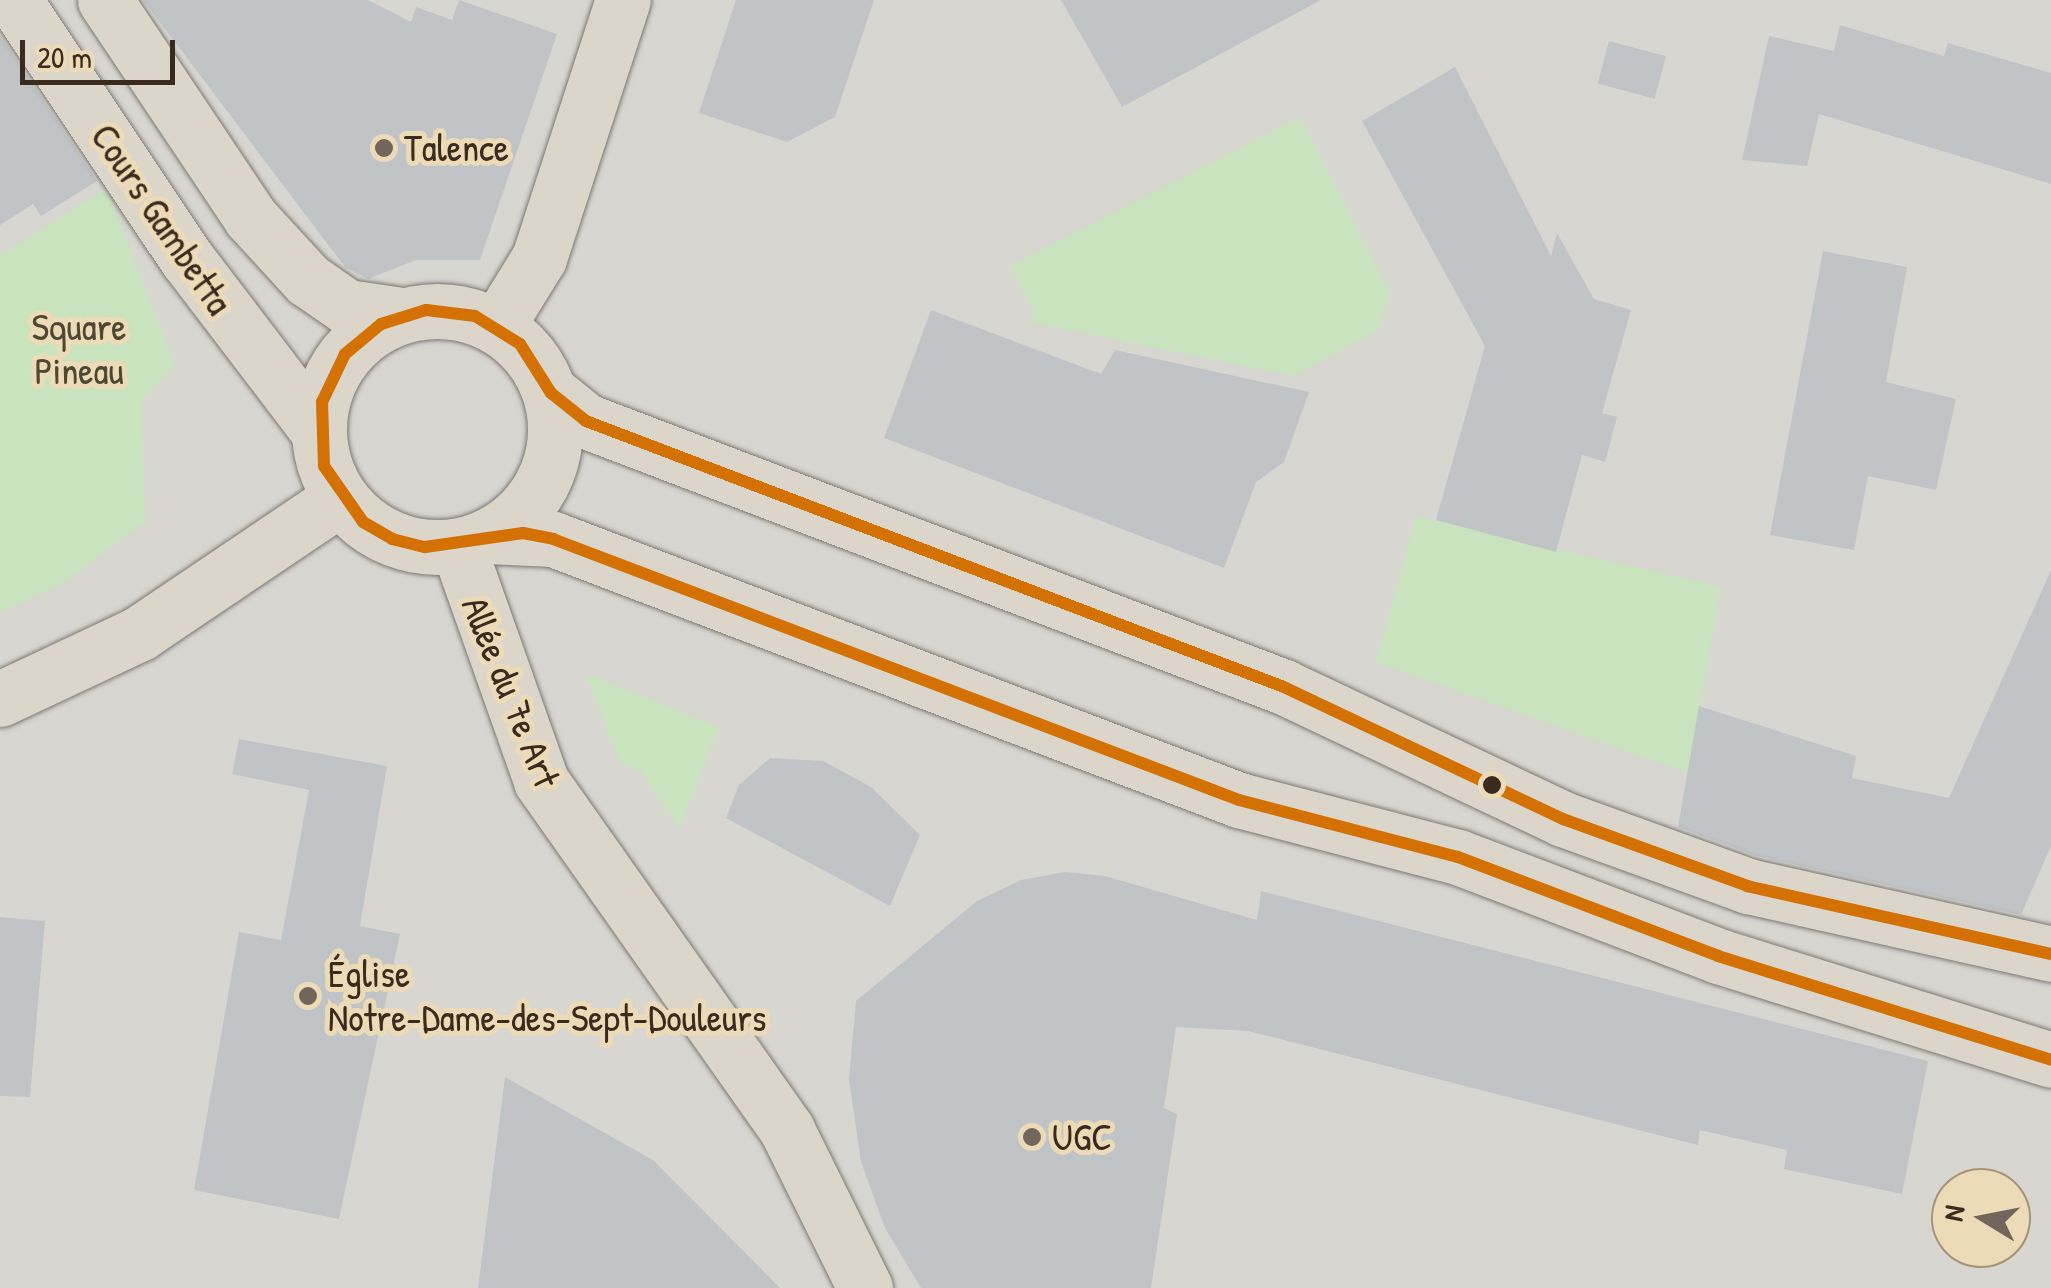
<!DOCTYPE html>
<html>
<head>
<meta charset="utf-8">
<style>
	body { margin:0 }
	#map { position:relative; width:2051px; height:1288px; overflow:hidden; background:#d8d6d0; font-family:"Patrick Hand",sans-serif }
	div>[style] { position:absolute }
	.green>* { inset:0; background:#c8e3bd }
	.building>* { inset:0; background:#c1c4c7; transform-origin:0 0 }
	.roads { filter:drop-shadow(0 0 2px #7d7873) drop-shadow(0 0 2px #7d7873) }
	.minor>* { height:55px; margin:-27.5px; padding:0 27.5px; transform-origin:27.5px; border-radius:27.5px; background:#dbd5ca }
	.tertiary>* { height:55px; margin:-27.5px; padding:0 27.5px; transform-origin:27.5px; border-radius:27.5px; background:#dbd5ca }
	.secondary>* { height:55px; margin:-27.5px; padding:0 27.5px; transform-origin:27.5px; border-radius:27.5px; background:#dbd5ca }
	.secondary>.ring { margin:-27.5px; padding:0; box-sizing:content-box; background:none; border:55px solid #dbd5ca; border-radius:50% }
	.bus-1>* { height:12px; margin:-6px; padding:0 6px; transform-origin:6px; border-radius:6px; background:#d37104 }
	.dots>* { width:28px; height:28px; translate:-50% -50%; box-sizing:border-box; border:5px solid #eddbb8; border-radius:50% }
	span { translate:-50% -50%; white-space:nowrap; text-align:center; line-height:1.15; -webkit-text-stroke:10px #eddbb8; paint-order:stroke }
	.poi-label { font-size:38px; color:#3b2a1e }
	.left { translate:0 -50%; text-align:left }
	.street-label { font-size:38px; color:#3b2a1e }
	.park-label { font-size:38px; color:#4e4734 }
	.north { position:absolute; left:1931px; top:1168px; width:100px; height:100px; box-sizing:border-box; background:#eddbb8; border:2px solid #a6947a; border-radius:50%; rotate:280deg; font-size:28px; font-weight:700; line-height:40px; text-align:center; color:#3b2a1e }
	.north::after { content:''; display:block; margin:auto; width:35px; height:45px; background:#72665c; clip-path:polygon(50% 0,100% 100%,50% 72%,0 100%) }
	.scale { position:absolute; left:20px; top:40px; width:155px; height:45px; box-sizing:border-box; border:5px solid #3b2a1e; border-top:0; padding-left:12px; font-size:30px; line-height:35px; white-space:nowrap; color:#3b2a1e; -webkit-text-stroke:8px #eddbb8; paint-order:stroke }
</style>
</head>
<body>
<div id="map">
	<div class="green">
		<i style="clip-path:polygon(1300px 117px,1390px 293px,1378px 330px,1294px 376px,1030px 322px,1033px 311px,1010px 266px)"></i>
		<i style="clip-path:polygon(106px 188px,175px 365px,142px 401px,145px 522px,61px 585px,0 612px,0 256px)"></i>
		<i style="clip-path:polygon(1416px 516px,1721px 587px,1688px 773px,1376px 662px)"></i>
		<i style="clip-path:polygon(585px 673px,719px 727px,679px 828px,641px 772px,620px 763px)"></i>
	</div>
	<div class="building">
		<i style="clip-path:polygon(143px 0,368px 0,411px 22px,416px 7px,452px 20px,459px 0,557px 34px,480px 260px,416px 260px,368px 279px,345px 267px)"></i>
		<i style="clip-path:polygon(736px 0,874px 0,835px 117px,787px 142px,699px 113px)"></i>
		<i style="clip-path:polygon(1061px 0,1321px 0,1122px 107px)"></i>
		<i style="clip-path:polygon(1840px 25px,1944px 56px,1948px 43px,2051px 73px,2051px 184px,1819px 114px,1807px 166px,1742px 160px,1769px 36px,1834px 51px)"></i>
		<i style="clip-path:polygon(0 35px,97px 181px,41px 216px,33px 204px,0 225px)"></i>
		<i style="left:1609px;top:41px;width:59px;height:44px;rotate:15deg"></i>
		<i style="clip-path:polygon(1455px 67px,1551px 256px,1557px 233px,1594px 299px,1631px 310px,1602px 413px,1617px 417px,1605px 462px,1582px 455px,1556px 552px,1436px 520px,1485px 346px,1362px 121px)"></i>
		<i style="clip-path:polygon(1823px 251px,1907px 267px,1886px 382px,1956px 399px,1936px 490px,1868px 476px,1854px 550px,1770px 535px)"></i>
		<i style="clip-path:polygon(931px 310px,1101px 374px,1115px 350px,1309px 392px,1284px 462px,1256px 482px,1224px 568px,884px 438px)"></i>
		<i style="clip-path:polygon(2051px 570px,2051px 846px,2021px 915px,1757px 856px,1678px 827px,1699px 706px,1856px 756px,1852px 778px,1949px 798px)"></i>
		<i style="clip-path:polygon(239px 739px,387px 766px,360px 926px,400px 934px,339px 1219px,194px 1190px,239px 932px,281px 940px,309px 790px,232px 774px)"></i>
		<i style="clip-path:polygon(770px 758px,823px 761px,871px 787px,920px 835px,890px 906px,726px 818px,739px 785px)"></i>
		<i style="clip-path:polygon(1065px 872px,1105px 876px,1257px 920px,1261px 891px,1928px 1061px,1902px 1194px,1784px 1169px,1787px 1150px,1700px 1130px,1698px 1145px,1248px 1031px,1176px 1027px,1164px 1108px,1177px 1114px,1151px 1288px,921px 1288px,885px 1228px,861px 1162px,849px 1079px,856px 1001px,977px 901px,1021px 880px)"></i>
		<i style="clip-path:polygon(0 917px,45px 921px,30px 1097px,0 1096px)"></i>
		<i style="clip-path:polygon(505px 1077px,653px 1160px,780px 1288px,478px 1288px)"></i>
	</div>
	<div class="roads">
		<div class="minor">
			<i style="left:497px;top:326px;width:80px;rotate:-58.3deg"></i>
			<i style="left:539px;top:258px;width:271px;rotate:-72deg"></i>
			<i style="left:458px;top:546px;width:249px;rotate:70.5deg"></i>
			<i style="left:541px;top:781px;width:427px;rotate:54.8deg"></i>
			<i style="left:787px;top:1130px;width:176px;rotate:63.7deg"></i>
		</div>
		<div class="tertiary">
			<i style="left:0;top:699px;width:155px;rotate:-25.2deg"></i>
			<i style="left:140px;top:633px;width:241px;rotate:-34deg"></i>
		</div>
		<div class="secondary">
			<i style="left:14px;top:0;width:311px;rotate:56.3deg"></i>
			<i style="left:187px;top:259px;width:216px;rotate:52.7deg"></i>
			<i style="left:105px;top:0;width:261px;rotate:56.2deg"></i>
			<i style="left:250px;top:217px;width:86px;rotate:47.4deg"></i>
			<i style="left:308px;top:280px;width:47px;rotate:34.7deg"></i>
			<i style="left:347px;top:307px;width:55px;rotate:8.4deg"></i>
			<i class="ring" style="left:319px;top:311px;width:181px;height:181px"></i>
			<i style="left:551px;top:393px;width:45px;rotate:38.7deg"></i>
			<i style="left:586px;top:421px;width:747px;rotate:20.86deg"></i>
			<i style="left:1284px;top:687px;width:309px;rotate:25.3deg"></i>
			<i style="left:1563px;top:819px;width:197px;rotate:19.9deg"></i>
			<i style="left:1748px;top:886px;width:311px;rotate:12.6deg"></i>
			<i style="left:488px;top:536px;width:65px;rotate:2.6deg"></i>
			<i style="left:553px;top:539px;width:734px;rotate:20.83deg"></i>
			<i style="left:1239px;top:800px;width:226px;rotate:14.6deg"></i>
			<i style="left:1458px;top:857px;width:278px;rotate:20.8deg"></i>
			<i style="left:1718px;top:956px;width:349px;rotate:17.3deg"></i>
		</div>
	</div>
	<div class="bus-1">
		<i style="left:2051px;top:954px;width:311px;rotate:-167.4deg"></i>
		<i style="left:1748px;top:886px;width:197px;rotate:-160.1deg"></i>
		<i style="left:1563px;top:819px;width:309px;rotate:-154.7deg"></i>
		<i style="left:1284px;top:687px;width:747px;rotate:-159.14deg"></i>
		<i style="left:586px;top:421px;width:45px;rotate:-141.3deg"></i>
		<i style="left:551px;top:393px;width:58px;rotate:-122.3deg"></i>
		<i style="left:520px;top:344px;width:53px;rotate:-148.1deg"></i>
		<i style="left:475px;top:316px;width:49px;rotate:-173deg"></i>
		<i style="left:426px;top:310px;width:47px;rotate:162.7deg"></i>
		<i style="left:381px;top:324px;width:47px;rotate:140.2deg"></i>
		<i style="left:345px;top:354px;width:53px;rotate:115.6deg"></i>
		<i style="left:322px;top:402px;width:64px;rotate:88.2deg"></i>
		<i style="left:324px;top:466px;width:68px;rotate:55.1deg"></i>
		<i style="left:363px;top:522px;width:34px;rotate:30deg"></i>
		<i style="left:392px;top:539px;width:34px;rotate:14deg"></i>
		<i style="left:425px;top:547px;width:99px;rotate:-8.1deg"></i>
		<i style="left:523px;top:533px;width:31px;rotate:11deg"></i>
		<i style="left:553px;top:539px;width:734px;rotate:20.83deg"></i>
		<i style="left:1239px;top:800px;width:226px;rotate:14.6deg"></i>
		<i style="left:1458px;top:857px;width:278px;rotate:20.8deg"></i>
		<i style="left:1718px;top:956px;width:349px;rotate:17.3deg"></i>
	</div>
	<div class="dots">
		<i style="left:384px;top:148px;background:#72665c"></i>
		<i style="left:1492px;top:785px;background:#3b2a1e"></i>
		<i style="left:308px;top:996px;background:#72665c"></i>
		<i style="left:1032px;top:1137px;background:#72665c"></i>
	</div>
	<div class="poi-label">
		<span class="left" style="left:404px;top:148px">Talence</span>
		<span class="left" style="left:328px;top:996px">Église<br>Notre-Dame-des-Sept-Douleurs</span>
		<span class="left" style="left:1052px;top:1137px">UGC</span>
	</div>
	<div class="street-label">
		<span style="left:162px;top:219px;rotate:56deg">Cours Gambetta</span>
		<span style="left:511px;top:692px;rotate:68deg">Allée du 7e Art</span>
	</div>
	<div class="park-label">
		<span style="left:79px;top:349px">Square<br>Pineau</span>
	</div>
	<div class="north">N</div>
	<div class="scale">20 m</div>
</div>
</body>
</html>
